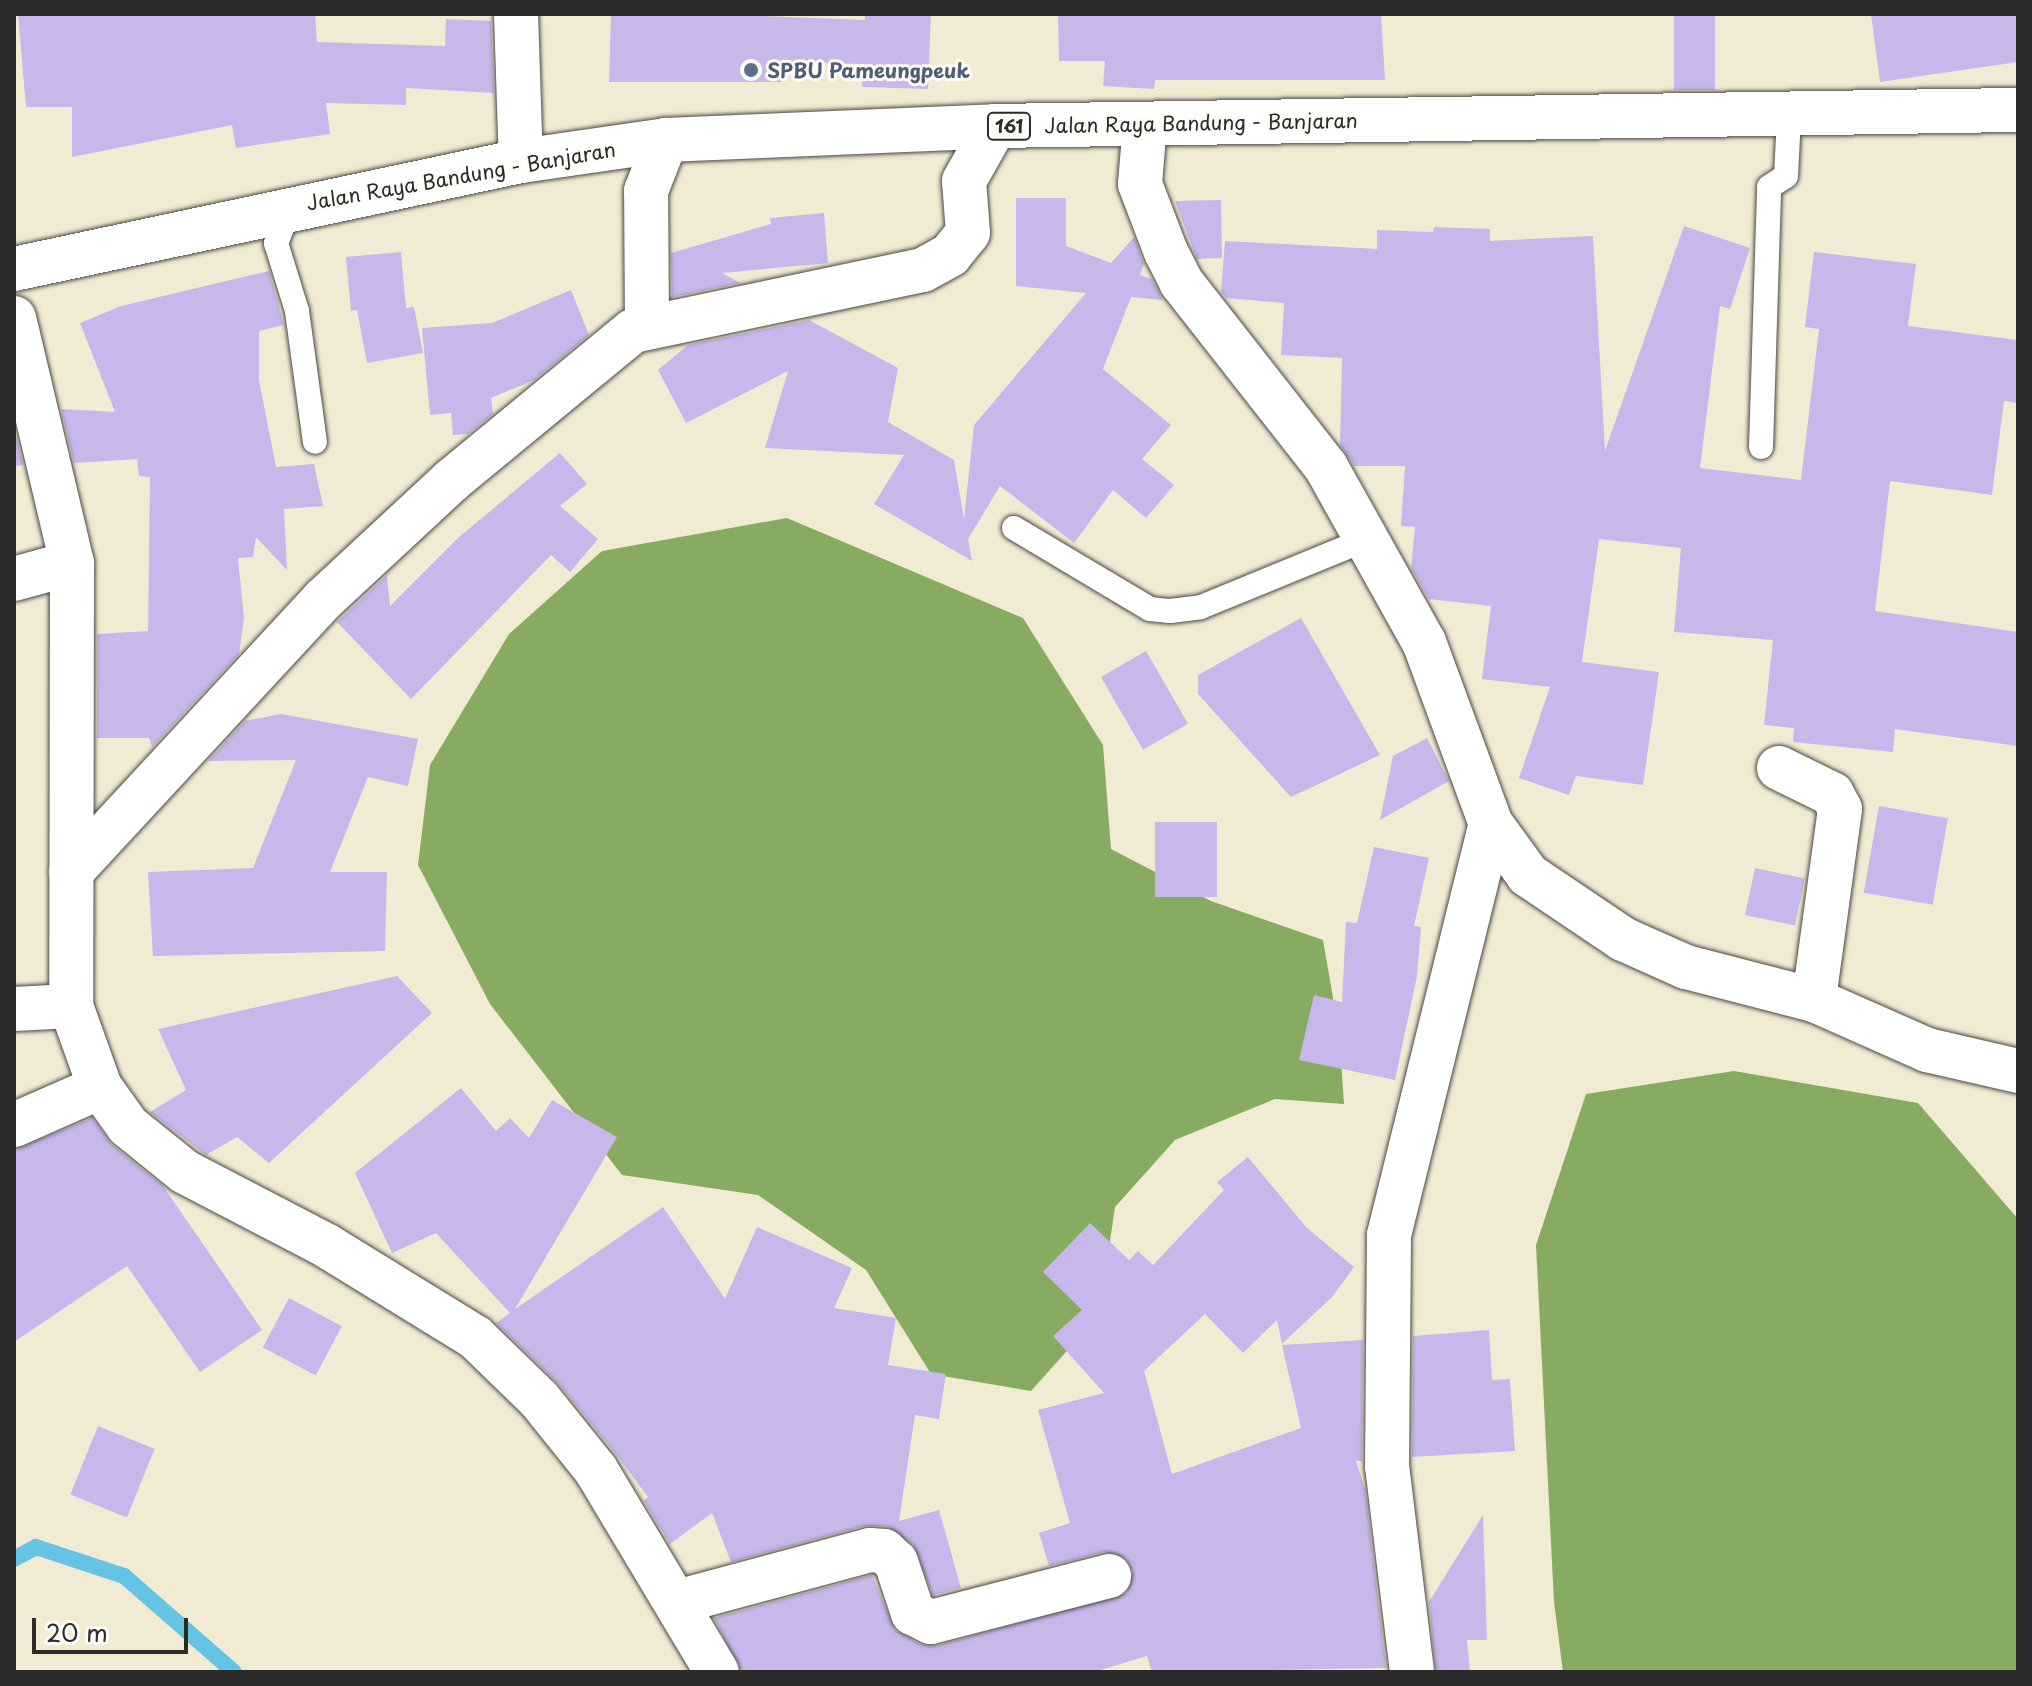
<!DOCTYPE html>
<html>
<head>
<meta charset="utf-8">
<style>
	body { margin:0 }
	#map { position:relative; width:2032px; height:1686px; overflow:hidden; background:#f2ebd3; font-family:"Playpen Sans",sans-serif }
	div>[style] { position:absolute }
	.forest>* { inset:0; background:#87ab60 }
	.stream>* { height:16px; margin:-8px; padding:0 8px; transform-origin:8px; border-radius:8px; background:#65c4e3 }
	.building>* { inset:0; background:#c8b7eb; transform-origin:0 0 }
	.roads { filter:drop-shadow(0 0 2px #494844) drop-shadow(0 0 2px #494844) }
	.lane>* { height:24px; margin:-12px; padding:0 12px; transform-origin:12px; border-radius:12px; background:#fff }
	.street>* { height:44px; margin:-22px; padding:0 22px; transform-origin:22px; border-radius:22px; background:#fff }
	.primary>* { height:44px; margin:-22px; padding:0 22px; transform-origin:22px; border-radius:22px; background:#fff }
	.dots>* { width:22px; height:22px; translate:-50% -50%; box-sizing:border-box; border:4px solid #fdfcf7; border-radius:50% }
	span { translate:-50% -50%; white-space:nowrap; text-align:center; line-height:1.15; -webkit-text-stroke:6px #fdfcf7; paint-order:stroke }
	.shield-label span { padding:2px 6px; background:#fdfcf7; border:2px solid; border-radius:6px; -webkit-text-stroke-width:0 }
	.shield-label { font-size:18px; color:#2b2b2b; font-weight:700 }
	.service-label { font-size:20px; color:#4e5e75; font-weight:700 }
	.left { translate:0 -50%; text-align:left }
	.street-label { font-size:20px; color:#2b2b2b }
	.frame { position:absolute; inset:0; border:16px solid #2b2b2b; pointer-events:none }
	.scale { position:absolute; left:32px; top:1618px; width:156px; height:36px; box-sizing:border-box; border:4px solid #2b2b2b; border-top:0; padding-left:10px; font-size:24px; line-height:28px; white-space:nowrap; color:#2b2b2b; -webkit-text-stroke:6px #fdfcf7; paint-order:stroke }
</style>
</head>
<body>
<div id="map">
	<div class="forest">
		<i style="clip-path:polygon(787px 518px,1023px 618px,1103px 745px,1111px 849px,1211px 901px,1323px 940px,1339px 1032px,1344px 1104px,1275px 1099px,1175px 1140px,1115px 1207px,1099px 1315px,1031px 1391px,931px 1374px,866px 1270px,758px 1195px,622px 1175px,490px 1004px,418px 865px,430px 765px,509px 634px,602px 551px)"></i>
		<i style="clip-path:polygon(1734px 1071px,1918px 1103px,2018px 1219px,2018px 1672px,1563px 1672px,1554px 1602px,1536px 1245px,1586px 1094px)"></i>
	</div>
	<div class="stream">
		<i style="left:14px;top:1559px;width:25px;rotate:-29deg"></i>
		<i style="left:36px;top:1547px;width:93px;rotate:18.2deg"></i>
		<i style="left:124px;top:1576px;width:146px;rotate:41.1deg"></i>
	</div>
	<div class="building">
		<i style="clip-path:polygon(18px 14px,315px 14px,317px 42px,445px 46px,446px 19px,491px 21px,494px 93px,406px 88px,406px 105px,326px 103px,330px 134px,236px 148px,232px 125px,72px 157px,72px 107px,26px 107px)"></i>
		<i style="clip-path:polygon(713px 14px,865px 20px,865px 14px,931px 14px,928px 89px,862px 87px,863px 64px,782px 62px,782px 82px,609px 82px,611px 15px)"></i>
		<i style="clip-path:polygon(1058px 14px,1381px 14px,1385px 80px,1155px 80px,1154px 89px,1103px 86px,1105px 61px,1059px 61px)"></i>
		<i style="left:1674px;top:14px;width:41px;height:76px"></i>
		<i style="clip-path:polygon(1871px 14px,2018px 14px,2018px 62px,1880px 82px)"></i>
		<i style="clip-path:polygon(1016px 198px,1066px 198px,1066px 246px,1111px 263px,1134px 237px,1144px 264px,1140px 275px,1152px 279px,1163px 300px,1131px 297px,1103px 369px,1171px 425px,1142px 459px,1174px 485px,1146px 518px,1113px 490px,1074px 543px,1000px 486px,968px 539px,972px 561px,874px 504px,904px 455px,765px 448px,788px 371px,686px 423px,658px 370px,688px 345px,809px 320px,898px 368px,888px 422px,954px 460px,964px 519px,974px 425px,1086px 293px,1016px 286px)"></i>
		<i style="clip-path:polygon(1221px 200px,1222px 258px,1197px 259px,1175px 201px)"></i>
		<i style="clip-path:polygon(824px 213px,828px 263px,722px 273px,740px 283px,672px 297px,671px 253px,771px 224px,770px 218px)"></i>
		<i style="clip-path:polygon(1684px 226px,1750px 248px,1730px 309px,1720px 306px,1700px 468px,1801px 480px,1819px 329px,1805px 327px,1814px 252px,1916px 264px,1908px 326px,2018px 340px,2018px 403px,2004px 401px,1992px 495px,1890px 481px,1875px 611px,2018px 632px,2018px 746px,1895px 729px,1893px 752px,1793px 742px,1794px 728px,1764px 725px,1773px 640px,1674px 632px,1681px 548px,1599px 539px,1582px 662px,1659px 672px,1643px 785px,1576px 776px,1569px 795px,1519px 778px,1550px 687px,1482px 679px,1491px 606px,1429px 599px,1411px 568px,1415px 527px,1401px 526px,1405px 466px,1354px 466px,1340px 445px,1342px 358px,1281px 355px,1284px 303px,1226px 298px,1221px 292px,1225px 241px,1377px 249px,1377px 230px,1433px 232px,1434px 227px,1490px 229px,1490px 241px,1593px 236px,1605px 451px)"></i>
		<i style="clip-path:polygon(401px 252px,406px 308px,414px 307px,423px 353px,367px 363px,357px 310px,351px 311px,346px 257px)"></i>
		<i style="clip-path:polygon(269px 271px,284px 325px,259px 331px,259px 380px,276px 467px,314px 464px,323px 506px,284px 509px,287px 570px,256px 537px,253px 557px,238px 558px,244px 618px,239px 654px,152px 747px,149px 738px,97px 738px,97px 634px,148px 631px,150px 477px,139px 476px,137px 459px,74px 463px,61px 409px,115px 412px,80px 323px,121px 306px)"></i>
		<i style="clip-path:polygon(571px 290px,589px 335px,534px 380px,491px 398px,493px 414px,468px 434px,453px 435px,451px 413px,430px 415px,422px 328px,492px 323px)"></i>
		<i style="clip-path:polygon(14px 427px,23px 465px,14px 466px)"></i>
		<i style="clip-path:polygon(560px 453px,587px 484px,560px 506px,598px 539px,570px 572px,551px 555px,411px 699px,337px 622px,387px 575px,390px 606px,458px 538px)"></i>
		<i style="clip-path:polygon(1301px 618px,1380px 755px,1291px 797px,1198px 694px,1198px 675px)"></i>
		<i style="left:1146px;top:651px;width:84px;height:52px;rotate:60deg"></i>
		<i style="clip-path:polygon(281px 714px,418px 739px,408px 786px,368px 777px,330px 872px,387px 872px,385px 951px,153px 956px,148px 872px,253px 868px,296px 760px,208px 761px,245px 721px)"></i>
		<i style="clip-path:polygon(1427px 738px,1449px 781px,1380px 820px,1393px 756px)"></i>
		<i style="left:1879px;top:806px;width:70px;height:88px;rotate:10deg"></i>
		<i style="left:1155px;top:822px;width:62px;height:75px"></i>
		<i style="clip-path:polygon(1374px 847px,1429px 858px,1414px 926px,1421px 927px,1417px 976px,1395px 1080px,1299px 1060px,1314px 995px,1342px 1002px,1346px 922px,1357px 923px)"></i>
		<i style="left:1755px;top:868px;width:51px;height:48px;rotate:12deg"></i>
		<i style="clip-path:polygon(397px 976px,432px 1013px,269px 1163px,237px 1137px,206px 1155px,150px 1112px,186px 1090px,158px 1029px)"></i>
		<i style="clip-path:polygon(461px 1088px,496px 1131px,510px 1118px,529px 1138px,552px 1100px,617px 1137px,515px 1309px,663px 1207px,725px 1299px,757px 1227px,852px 1268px,834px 1308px,896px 1318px,888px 1365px,946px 1374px,939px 1419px,915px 1415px,899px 1521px,939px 1510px,961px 1588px,933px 1595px,913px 1544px,886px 1526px,864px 1526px,731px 1562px,712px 1513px,670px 1544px,644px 1501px,648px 1497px,616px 1454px,558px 1383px,496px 1323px,510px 1313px,436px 1233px,392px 1253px,355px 1173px)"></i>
		<i style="clip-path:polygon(92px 1118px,112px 1145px,163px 1186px,262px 1330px,200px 1372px,127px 1266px,14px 1342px,14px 1150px)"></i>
		<i style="clip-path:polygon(1248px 1157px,1307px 1228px,1354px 1267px,1332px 1297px,1282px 1344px,1277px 1320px,1243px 1353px,1205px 1314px,1144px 1371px,1172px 1474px,1301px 1428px,1282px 1345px,1363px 1340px,1362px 1461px,1356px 1461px,1365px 1489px,1386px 1668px,1152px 1672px,1147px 1656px,1094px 1672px,742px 1672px,714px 1618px,872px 1575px,895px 1630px,920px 1644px,936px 1646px,1127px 1593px,1133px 1571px,1126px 1558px,1104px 1552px,1049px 1566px,1039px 1533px,1070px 1523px,1038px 1410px,1104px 1393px,1053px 1336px,1082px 1310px,1043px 1272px,1090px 1223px,1129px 1260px,1138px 1251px,1153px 1265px,1224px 1190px,1217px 1182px)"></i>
		<i style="left:289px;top:1298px;width:60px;height:56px;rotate:28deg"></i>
		<i style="clip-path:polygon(1489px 1330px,1492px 1380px,1510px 1379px,1515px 1451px,1412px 1457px,1413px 1336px)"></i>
		<i style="left:98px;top:1426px;width:61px;height:74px;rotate:22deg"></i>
		<i style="clip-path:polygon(1483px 1515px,1487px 1640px,1467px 1640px,1470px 1672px,1436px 1672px,1429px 1602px)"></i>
	</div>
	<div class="roads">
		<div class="lane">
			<i style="left:290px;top:207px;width:39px;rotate:111deg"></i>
			<i style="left:276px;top:243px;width:71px;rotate:72.8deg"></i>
			<i style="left:297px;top:311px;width:132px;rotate:82.2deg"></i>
			<i style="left:1761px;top:447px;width:260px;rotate:-88.2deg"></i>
			<i style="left:1769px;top:187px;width:20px;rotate:-33deg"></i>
			<i style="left:1786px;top:176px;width:60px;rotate:-87.1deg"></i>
			<i style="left:1014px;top:528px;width:158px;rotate:30.8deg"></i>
			<i style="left:1150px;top:609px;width:20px;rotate:6deg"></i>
			<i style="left:1170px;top:611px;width:31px;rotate:-7deg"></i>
			<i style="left:1201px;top:607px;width:179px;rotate:-22.3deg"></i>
		</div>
		<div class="street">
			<i style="left:516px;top:14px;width:147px;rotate:88.1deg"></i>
			<i style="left:1145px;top:124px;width:60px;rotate:94.8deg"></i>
			<i style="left:1140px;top:184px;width:73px;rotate:69.1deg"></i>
			<i style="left:1166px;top:252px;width:34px;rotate:63deg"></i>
			<i style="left:1181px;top:282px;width:235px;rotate:51.9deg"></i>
			<i style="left:1326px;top:467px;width:201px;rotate:60.8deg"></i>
			<i style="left:1424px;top:642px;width:194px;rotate:69.8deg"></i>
			<i style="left:1491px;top:824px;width:63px;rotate:54deg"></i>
			<i style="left:1528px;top:875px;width:115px;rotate:34deg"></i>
			<i style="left:1623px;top:939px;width:69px;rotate:24deg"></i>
			<i style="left:1686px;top:967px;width:132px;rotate:14.5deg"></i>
			<i style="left:1814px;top:1000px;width:124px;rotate:23.9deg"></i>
			<i style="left:1927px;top:1050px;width:93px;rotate:13deg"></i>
			<i style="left:14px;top:318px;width:252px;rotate:76.7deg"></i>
			<i style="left:72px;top:563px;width:443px;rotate:90.1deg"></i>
			<i style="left:71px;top:1006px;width:86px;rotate:70.3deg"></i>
			<i style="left:100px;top:1087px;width:48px;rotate:54.3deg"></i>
			<i style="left:128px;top:1126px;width:73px;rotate:38.9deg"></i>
			<i style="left:185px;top:1172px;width:160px;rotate:27.5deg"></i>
			<i style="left:327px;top:1246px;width:174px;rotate:31.6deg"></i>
			<i style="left:475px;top:1337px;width:89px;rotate:44.1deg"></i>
			<i style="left:539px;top:1399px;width:91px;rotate:51.2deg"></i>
			<i style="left:596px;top:1470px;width:235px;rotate:59.1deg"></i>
			<i style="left:647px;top:324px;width:133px;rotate:-90.4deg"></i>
			<i style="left:646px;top:191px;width:55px;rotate:-68.6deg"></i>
			<i style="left:14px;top:579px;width:60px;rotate:-15.4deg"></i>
			<i style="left:1779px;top:768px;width:59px;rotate:26.1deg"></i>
			<i style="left:1832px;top:794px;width:17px;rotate:62deg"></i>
			<i style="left:1840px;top:809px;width:193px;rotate:97.8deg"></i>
			<i style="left:71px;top:872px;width:372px;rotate:-47.2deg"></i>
			<i style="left:324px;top:599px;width:175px;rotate:-42.9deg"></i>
			<i style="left:452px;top:480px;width:234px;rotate:-39.5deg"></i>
			<i style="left:633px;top:331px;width:296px;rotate:-11.9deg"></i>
			<i style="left:923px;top:270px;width:31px;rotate:-29deg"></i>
			<i style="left:950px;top:255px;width:28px;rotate:-51deg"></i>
			<i style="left:968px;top:233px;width:52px;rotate:-94.4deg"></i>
			<i style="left:964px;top:181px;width:63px;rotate:-60.6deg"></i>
			<i style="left:14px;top:1009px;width:57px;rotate:-3deg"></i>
			<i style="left:14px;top:1125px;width:94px;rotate:-23.8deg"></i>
			<i style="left:677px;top:1602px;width:200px;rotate:-15.1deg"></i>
			<i style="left:870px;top:1550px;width:14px;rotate:4deg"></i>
			<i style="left:884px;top:1551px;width:16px;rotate:43deg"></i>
			<i style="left:896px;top:1562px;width:54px;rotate:71.6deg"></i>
			<i style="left:913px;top:1613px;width:20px;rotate:27deg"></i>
			<i style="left:931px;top:1622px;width:184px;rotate:-14.5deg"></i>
			<i style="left:1412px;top:1672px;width:208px;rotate:-96.9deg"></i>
			<i style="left:1387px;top:1466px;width:231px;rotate:-89.5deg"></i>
			<i style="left:1389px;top:1235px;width:423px;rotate:-76.1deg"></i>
		</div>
		<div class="primary">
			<i style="left:14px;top:269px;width:518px;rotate:-12.03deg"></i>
			<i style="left:521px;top:161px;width:147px;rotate:-8.2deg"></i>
			<i style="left:666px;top:140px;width:329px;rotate:-2.4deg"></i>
			<i style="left:995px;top:126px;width:1023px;rotate:-0.9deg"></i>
		</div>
	</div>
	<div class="dots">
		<i style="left:751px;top:70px;background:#5c6f8a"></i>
	</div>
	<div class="shield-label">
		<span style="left:1009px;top:126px">161</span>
	</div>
	<div class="service-label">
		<span class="left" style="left:767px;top:70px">SPBU Pameungpeuk</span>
	</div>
	<div class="street-label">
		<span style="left:1201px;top:123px;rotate:-1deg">Jalan Raya Bandung - Banjaran</span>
		<span style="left:461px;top:176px;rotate:-10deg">Jalan Raya Bandung - Banjaran</span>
	</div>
	<div class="frame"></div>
	<div class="scale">20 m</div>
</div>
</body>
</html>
